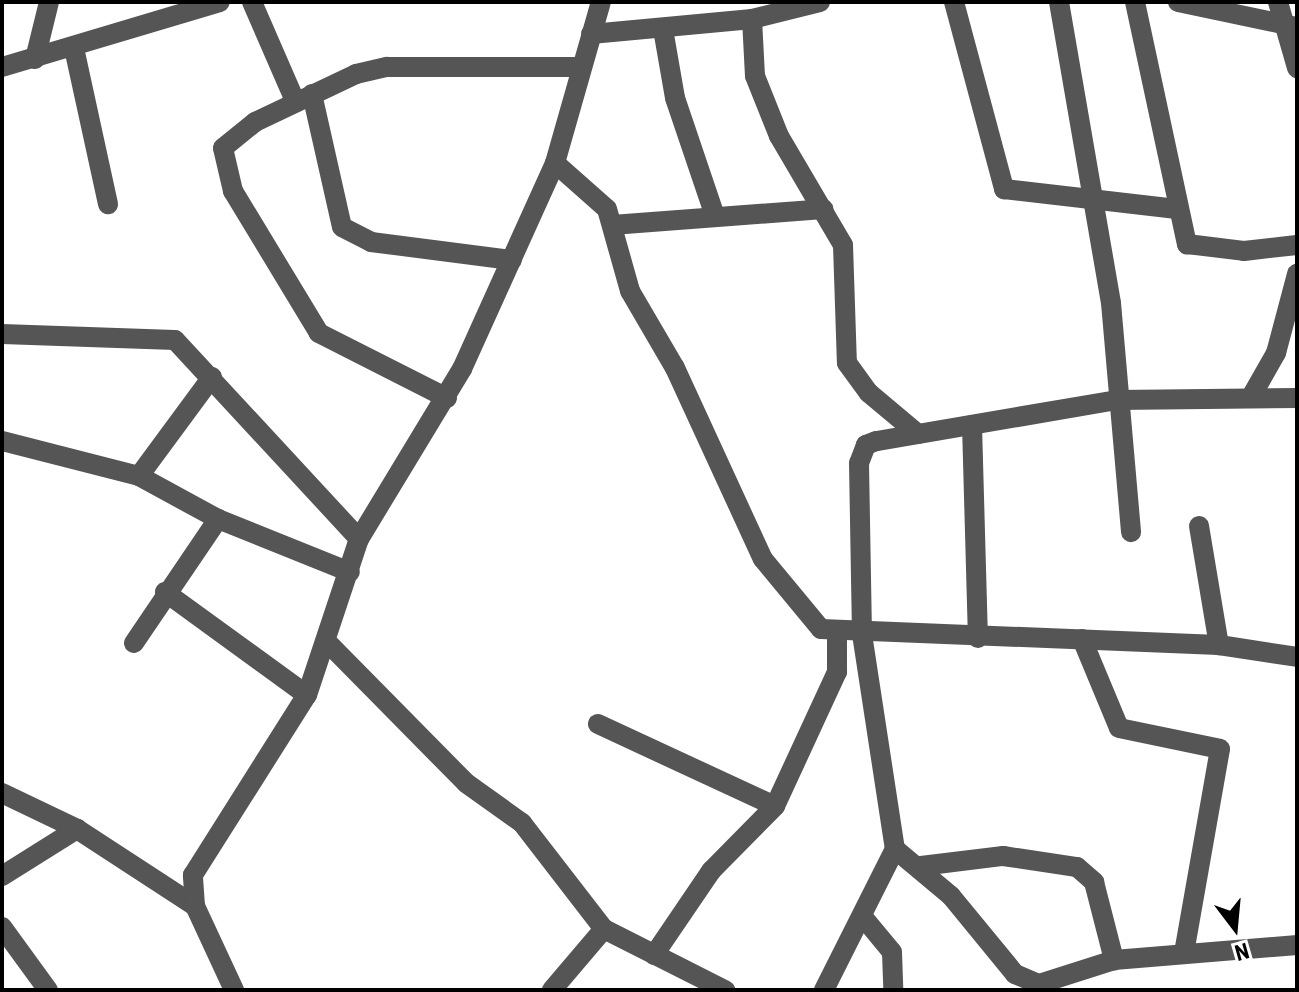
<!DOCTYPE html>
<html>
<head>
<meta charset="utf-8">
<style>
	body { margin:0 }
	#map { position:relative; width:1299px; height:992px; overflow:hidden; background:#fff; font-family:"Roboto Condensed",sans-serif }
	div>[style] { position:absolute }
	.minor>* { height:20px; margin:-10px; padding:0 10px; transform-origin:10px; border-radius:10px; background:#555 }
	span { translate:-50% -50%; white-space:nowrap; text-align:center; line-height:1.15; -webkit-text-stroke:7px #fff; paint-order:stroke }
	.frame { position:absolute; inset:0; border:4px solid #000; pointer-events:none }
	.north { position:absolute; left:1195px; top:888px; width:80px; height:80px; -webkit-text-stroke:6px #fff; paint-order:stroke; rotate:164deg; font-size:22px; font-weight:700; line-height:32px; text-align:center; color:#000 }
	.north::after { content:''; display:block; margin:auto; width:28px; height:36px; background:#000; clip-path:polygon(50% 0,100% 100%,50% 72%,0 100%) }
</style>
</head>
<body>
<div id="map">
	<div class="minor">
		<i style="left:252px;top:2px;width:108px;rotate:66.5deg"></i>
		<i style="left:954px;top:2px;width:194px;rotate:75deg"></i>
		<i style="left:1004px;top:189px;width:174px;rotate:6.6deg"></i>
		<i style="left:1059px;top:2px;width:305px;rotate:80.2deg"></i>
		<i style="left:1111px;top:303px;width:230px;rotate:85deg"></i>
		<i style="left:1135px;top:2px;width:248px;rotate:77.9deg"></i>
		<i style="left:1187px;top:244px;width:57px;rotate:7deg"></i>
		<i style="left:1244px;top:251px;width:53px;rotate:-6.5deg"></i>
		<i style="left:1178px;top:2px;width:122px;rotate:11.9deg"></i>
		<i style="left:1278px;top:2px;width:69px;rotate:73.9deg"></i>
		<i style="left:752px;top:19px;width:57px;rotate:87deg"></i>
		<i style="left:755px;top:76px;width:65px;rotate:68.2deg"></i>
		<i style="left:779px;top:136px;width:126px;rotate:59.6deg"></i>
		<i style="left:843px;top:245px;width:118px;rotate:88.1deg"></i>
		<i style="left:847px;top:363px;width:37px;rotate:54deg"></i>
		<i style="left:869px;top:393px;width:64px;rotate:39.9deg"></i>
		<i style="left:663px;top:29px;width:70px;rotate:80.1deg"></i>
		<i style="left:675px;top:98px;width:125px;rotate:71.3deg"></i>
		<i style="left:591px;top:34px;width:162px;rotate:-5.3deg"></i>
		<i style="left:752px;top:19px;width:70px;rotate:-14deg"></i>
		<i style="left:74px;top:48px;width:160px;rotate:77.7deg"></i>
		<i style="left:35px;top:59px;width:59px;rotate:-76.2deg"></i>
		<i style="left:2px;top:67px;width:227px;rotate:-16.6deg"></i>
		<i style="left:312px;top:94px;width:136px;rotate:77.3deg"></i>
		<i style="left:342px;top:227px;width:33px;rotate:27deg"></i>
		<i style="left:371px;top:242px;width:142px;rotate:7.3deg"></i>
		<i style="left:555px;top:163px;width:69px;rotate:41.5deg"></i>
		<i style="left:607px;top:209px;width:85px;rotate:74.3deg"></i>
		<i style="left:630px;top:291px;width:89px;rotate:59.7deg"></i>
		<i style="left:675px;top:368px;width:210px;rotate:65.3deg"></i>
		<i style="left:763px;top:559px;width:91px;rotate:50.4deg"></i>
		<i style="left:821px;top:629px;width:398px;rotate:2.3deg"></i>
		<i style="left:1219px;top:645px;width:79px;rotate:8.7deg"></i>
		<i style="left:612px;top:225px;width:212px;rotate:-4.3deg"></i>
		<i style="left:2px;top:334px;width:173px;rotate:2deg"></i>
		<i style="left:175px;top:340px;width:271px;rotate:47.2deg"></i>
		<i style="left:1251px;top:397px;width:51px;rotate:-60.4deg"></i>
		<i style="left:1276px;top:353px;width:82px;rotate:-75.1deg"></i>
		<i style="left:447px;top:398px;width:144px;rotate:-153.1deg"></i>
		<i style="left:319px;top:333px;width:166px;rotate:-121.2deg"></i>
		<i style="left:233px;top:191px;width:44px;rotate:-103.1deg"></i>
		<i style="left:223px;top:148px;width:41px;rotate:-39.1deg"></i>
		<i style="left:255px;top:122px;width:112px;rotate:-25.4deg"></i>
		<i style="left:356px;top:74px;width:32px;rotate:-13deg"></i>
		<i style="left:387px;top:67px;width:194px"></i>
		<i style="left:1297px;top:398px;width:180px;rotate:179.4deg"></i>
		<i style="left:1117px;top:400px;width:244px;rotate:170.3deg"></i>
		<i style="left:876px;top:441px;width:11px;rotate:158deg"></i>
		<i style="left:866px;top:445px;width:19px;rotate:111deg"></i>
		<i style="left:859px;top:463px;width:171px;rotate:89deg"></i>
		<i style="left:862px;top:634px;width:218px;rotate:81.3deg"></i>
		<i style="left:895px;top:849px;width:73px;rotate:40deg"></i>
		<i style="left:951px;top:896px;width:101px;rotate:50.6deg"></i>
		<i style="left:1015px;top:974px;width:26px;rotate:23deg"></i>
		<i style="left:1039px;top:984px;width:79px;rotate:-17.7deg"></i>
		<i style="left:1114px;top:960px;width:184px;rotate:-4.7deg"></i>
		<i style="left:972px;top:425px;width:213px;rotate:88.4deg"></i>
		<i style="left:2px;top:441px;width:141px;rotate:14.3deg"></i>
		<i style="left:139px;top:476px;width:90px;rotate:28.6deg"></i>
		<i style="left:218px;top:519px;width:142px;rotate:21.9deg"></i>
		<i style="left:139px;top:476px;width:123px;rotate:-53.6deg"></i>
		<i style="left:1199px;top:526px;width:121px;rotate:80.5deg"></i>
		<i style="left:165px;top:592px;width:175px;rotate:36deg"></i>
		<i style="left:1082px;top:639px;width:96px;rotate:67.4deg"></i>
		<i style="left:1119px;top:728px;width:103px;rotate:11.7deg"></i>
		<i style="left:1220px;top:749px;width:207px;rotate:100deg"></i>
		<i style="left:134px;top:643px;width:150px;rotate:-55.9deg"></i>
		<i style="left:329px;top:644px;width:195px;rotate:45.4deg"></i>
		<i style="left:466px;top:783px;width:69px;rotate:35.5deg"></i>
		<i style="left:522px;top:823px;width:134px;rotate:52.3deg"></i>
		<i style="left:604px;top:929px;width:136px;rotate:26.8deg"></i>
		<i style="left:598px;top:724px;width:195px;rotate:24.9deg"></i>
		<i style="left:2px;top:793px;width:83px;rotate:25.6deg"></i>
		<i style="left:921px;top:866px;width:83px;rotate:-7deg"></i>
		<i style="left:1003px;top:856px;width:75px;rotate:8.5deg"></i>
		<i style="left:1077px;top:867px;width:23px;rotate:41deg"></i>
		<i style="left:1094px;top:882px;width:81px;rotate:75.6deg"></i>
		<i style="left:2px;top:876px;width:89px;rotate:-32.1deg"></i>
		<i style="left:77px;top:829px;width:141px;rotate:33.1deg"></i>
		<i style="left:863px;top:917px;width:45px;rotate:50.4deg"></i>
		<i style="left:892px;top:952px;width:38px;rotate:88deg"></i>
		<i style="left:2px;top:927px;width:78px;rotate:53.9deg"></i>
		<i style="left:654px;top:955px;width:102px;rotate:-55.8deg"></i>
		<i style="left:711px;top:871px;width:91px;rotate:-45.4deg"></i>
		<i style="left:775px;top:806px;width:148px;rotate:-65.2deg"></i>
		<i style="left:837px;top:672px;width:38px;rotate:-90deg"></i>
		<i style="left:234px;top:990px;width:93px;rotate:-114.9deg"></i>
		<i style="left:195px;top:906px;width:31px;rotate:-94deg"></i>
		<i style="left:193px;top:875px;width:213px;rotate:-57.7deg"></i>
		<i style="left:307px;top:695px;width:164px;rotate:-71.6deg"></i>
		<i style="left:359px;top:539px;width:199px;rotate:-58.8deg"></i>
		<i style="left:462px;top:369px;width:226px;rotate:-65.7deg"></i>
		<i style="left:555px;top:163px;width:167px;rotate:-74.1deg"></i>
		<i style="left:552px;top:990px;width:80px;rotate:-49.6deg"></i>
		<i style="left:824px;top:990px;width:158px;rotate:-63.3deg"></i>
	</div>
	<div class="frame"></div>
	<div class="north">N</div>
</div>
</body>
</html>
